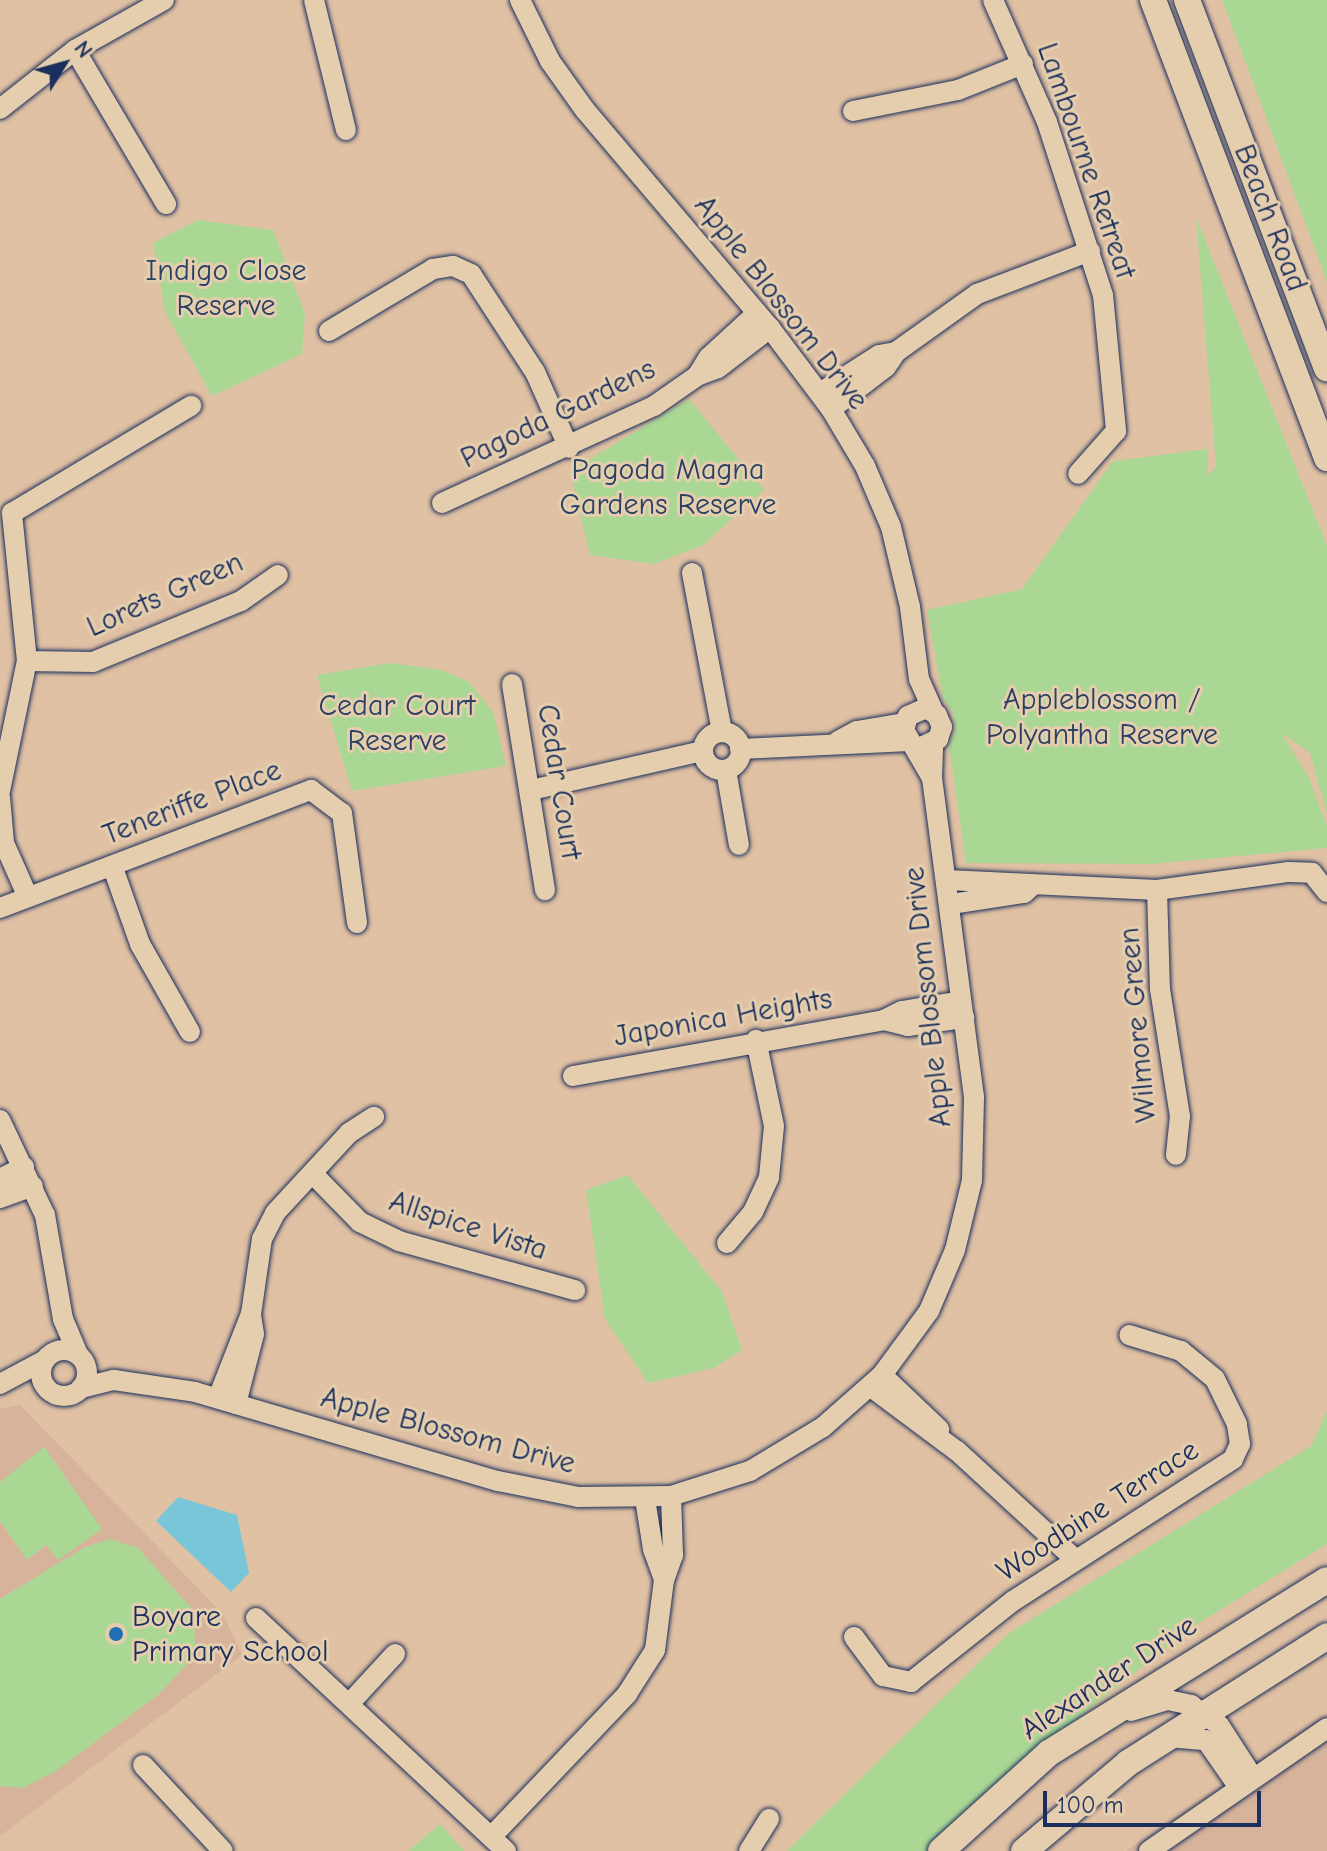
<!DOCTYPE html>
<html>
<head>
<meta charset="utf-8">
<style>
	body { margin:0 }
	#map { position:relative; width:1327px; height:1851px; overflow:hidden; background:#e1c1a3; font-family:"Comic Neue",sans-serif }
	div>[style] { position:absolute }
	.built>* { inset:0; background:#d7b39b }
	.green>* { inset:0; background:#abd795 }
	.water>* { inset:0; background:#79c6d8 }
	.roads { filter:drop-shadow(0 0 2px #1b2f5e) drop-shadow(0 0 2px #1b2f5e) }
	.minor>* { height:20px; margin:-10px; padding:0 10px; transform-origin:10px; border-radius:10px; background:#e5cead }
	.minor>.ring { margin:-10px; padding:0; box-sizing:content-box; background:none; border:20px solid #e5cead; border-radius:50% }
	.major>* { height:26px; margin:-13px; padding:0 13px; transform-origin:13px; border-radius:13px; background:#e5cead }
	.dots>* { width:22px; height:22px; translate:-50% -50%; box-sizing:border-box; border:4px solid #e5cead; border-radius:50% }
	span { translate:-50% -50%; white-space:nowrap; text-align:center; line-height:1.15; -webkit-text-stroke:6px #e5cead; paint-order:stroke }
	.street-label { font-size:30px; color:#1b2f5e }
	.park-label { font-size:30px; color:#294064 }
	.poi-label { font-size:30px; color:#1b2f5e }
	.left { translate:0 -50%; text-align:left }
	.north { position:absolute; left:24px; top:24px; width:80px; height:80px; -webkit-text-stroke:6px #e5cead; paint-order:stroke; rotate:53deg; font-size:22px; font-weight:700; line-height:32px; text-align:center; color:#1b2f5e }
	.north::after { content:''; display:block; margin:auto; width:28px; height:36px; background:#1b2f5e; clip-path:polygon(50% 0,100% 100%,50% 72%,0 100%) }
	.scale { position:absolute; left:1043px; top:1791px; width:218px; height:36px; box-sizing:border-box; border:4px solid #1b2f5e; border-top:0; padding-left:10px; font-size:24px; line-height:28px; white-space:nowrap; color:#1b2f5e; -webkit-text-stroke:6px #e5cead; paint-order:stroke }
</style>
</head>
<body>
<div id="map">
	<div class="built">
		<i style="clip-path:polygon(20px 1405px,223px 1614px,242px 1655px,0 1836px,0 1409px)"></i>
		<i style="clip-path:polygon(1327px 1713px,1327px 1851px,1126px 1851px)"></i>
	</div>
	<div class="green">
		<i style="clip-path:polygon(1222px 0,1327px 0,1327px 282px,1257px 93px)"></i>
		<i style="clip-path:polygon(1196px 217px,1327px 546px,1327px 814px,1310px 753px,1282px 733px,1309px 778px,1327px 826px,1327px 848px,1152px 864px,966px 863px,949px 745px,955px 730px,953px 713px,943px 699px,927px 610px,1022px 589px,1113px 461px,1207px 449px,1208px 475px,1216px 467px)"></i>
		<i style="clip-path:polygon(198px 220px,273px 230px,305px 314px,302px 354px,212px 396px,165px 312px,153px 243px)"></i>
		<i style="clip-path:polygon(689px 399px,764px 490px,703px 545px,654px 564px,590px 555px,570px 471px)"></i>
		<i style="clip-path:polygon(390px 663px,442px 670px,469px 682px,493px 712px,506px 766px,352px 791px,317px 675px)"></i>
		<i style="clip-path:polygon(628px 1175px,722px 1292px,742px 1350px,714px 1368px,648px 1383px,605px 1319px,586px 1190px)"></i>
		<i style="clip-path:polygon(1327px 1411px,1327px 1544px,1191px 1628px,1009px 1773px,937px 1851px,787px 1851px,1009px 1633px,1311px 1446px)"></i>
		<i style="clip-path:polygon(44px 1447px,102px 1529px,58px 1560px,46px 1545px,27px 1560px,0 1521px,0 1482px)"></i>
		<i style="clip-path:polygon(110px 1539px,138px 1548px,193px 1610px,196px 1655px,158px 1695px,56px 1771px,23px 1788px,0 1786px,0 1599px,83px 1548px)"></i>
		<i style="clip-path:polygon(440px 1824px,464px 1851px,408px 1851px)"></i>
	</div>
	<div class="water">
		<i style="clip-path:polygon(178px 1497px,237px 1515px,249px 1573px,231px 1592px,156px 1521px)"></i>
	</div>
	<div class="roads">
		<div class="minor">
			<i style="left:314px;top:0;width:134px;rotate:76.2deg"></i>
			<i style="left:520px;top:0;width:68px;rotate:63.8deg"></i>
			<i style="left:550px;top:61px;width:60px;rotate:54.5deg"></i>
			<i style="left:585px;top:110px;width:286px;rotate:49.7deg"></i>
			<i style="left:770px;top:328px;width:101px;rotate:53deg"></i>
			<i style="left:831px;top:409px;width:66px;rotate:59.2deg"></i>
			<i style="left:865px;top:466px;width:66px;rotate:66.9deg"></i>
			<i style="left:891px;top:527px;width:82px;rotate:76.6deg"></i>
			<i style="left:910px;top:607px;width:73px;rotate:82.9deg"></i>
			<i style="left:919px;top:679px;width:35px;rotate:66deg"></i>
			<i style="left:993px;top:0;width:133px;rotate:66.1deg"></i>
			<i style="left:1047px;top:122px;width:182px;rotate:72.1deg"></i>
			<i style="left:1103px;top:295px;width:137px;rotate:84.5deg"></i>
			<i style="left:1116px;top:431px;width:57px;rotate:131.5deg"></i>
			<i style="left:75px;top:50px;width:179px;rotate:59.4deg"></i>
			<i style="left:0;top:109px;width:95px;rotate:-38.2deg"></i>
			<i style="left:75px;top:50px;width:102px;rotate:-29.3deg"></i>
			<i style="left:853px;top:111px;width:107px;rotate:-11.3deg"></i>
			<i style="left:958px;top:90px;width:70px;rotate:-21.8deg"></i>
			<i style="left:329px;top:331px;width:121px;rotate:-30.8deg"></i>
			<i style="left:433px;top:269px;width:20px;rotate:-9deg"></i>
			<i style="left:453px;top:266px;width:20px;rotate:24deg"></i>
			<i style="left:471px;top:274px;width:117px;rotate:56.9deg"></i>
			<i style="left:535px;top:372px;width:83px;rotate:65.9deg"></i>
			<i style="left:697px;top:376px;width:22px;rotate:-58deg"></i>
			<i style="left:709px;top:357px;width:65px;rotate:-42.5deg"></i>
			<i style="left:820px;top:393px;width:70px;rotate:-32.8deg"></i>
			<i style="left:879px;top:355px;width:17px;rotate:-10deg"></i>
			<i style="left:831px;top:409px;width:69px;rotate:-37.4deg"></i>
			<i style="left:886px;top:367px;width:18px;rotate:-56deg"></i>
			<i style="left:896px;top:352px;width:100px;rotate:-35.6deg"></i>
			<i style="left:977px;top:294px;width:121px;rotate:-20.8deg"></i>
			<i style="left:442px;top:503px;width:233px;rotate:-24.6deg"></i>
			<i style="left:654px;top:406px;width:52px;rotate:-34.9deg"></i>
			<i style="left:697px;top:376px;width:22px;rotate:-21deg"></i>
			<i style="left:718px;top:368px;width:66px;rotate:-37.6deg"></i>
			<i style="left:692px;top:573px;width:162px;rotate:79.3deg"></i>
			<i style="left:27px;top:661px;width:66px;rotate:0.9deg"></i>
			<i style="left:93px;top:662px;width:160px;rotate:-22.4deg"></i>
			<i style="left:241px;top:601px;width:45px;rotate:-35.1deg"></i>
			<i style="left:512px;top:684px;width:209px;rotate:80.9deg"></i>
			<i class="ring" style="left:703px;top:732px;width:18px;height:18px"></i>
			<i style="left:838px;top:741px;width:21px;rotate:-28deg"></i>
			<i style="left:857px;top:731px;width:49px;rotate:-9.5deg"></i>
			<i style="left:923px;top:746px;width:17px;rotate:-25deg"></i>
			<i style="left:938px;top:739px;width:13px;rotate:-72deg"></i>
			<i style="left:942px;top:727px;width:13px;rotate:-113deg"></i>
			<i style="left:937px;top:715px;width:13px;rotate:-148deg"></i>
			<i style="left:926px;top:708px;width:20px;rotate:156deg"></i>
			<i style="left:908px;top:716px;width:15px;rotate:106deg"></i>
			<i style="left:904px;top:730px;width:56px;rotate:59.7deg"></i>
			<i style="left:740px;top:749px;width:170px;rotate:-2.7deg"></i>
			<i style="left:726px;top:770px;width:76px;rotate:80.2deg"></i>
			<i style="left:531px;top:790px;width:176px;rotate:-12.8deg"></i>
			<i style="left:0;top:791px;width:133px;rotate:-78.3deg"></i>
			<i style="left:27px;top:661px;width:149px;rotate:-95.8deg"></i>
			<i style="left:12px;top:513px;width:209px;rotate:-30.9deg"></i>
			<i style="left:0;top:797px;width:46px;rotate:85deg"></i>
			<i style="left:4px;top:843px;width:57px;rotate:66.1deg"></i>
			<i style="left:113px;top:868px;width:81px;rotate:70.4deg"></i>
			<i style="left:140px;top:944px;width:101px;rotate:60.4deg"></i>
			<i style="left:947px;top:880px;width:210px;rotate:2.7deg"></i>
			<i style="left:1157px;top:890px;width:133px;rotate:-7.8deg"></i>
			<i style="left:1289px;top:872px;width:23px;rotate:2deg"></i>
			<i style="left:1312px;top:873px;width:24px;rotate:52deg"></i>
			<i style="left:1157px;top:890px;width:99px;rotate:88.3deg"></i>
			<i style="left:1160px;top:989px;width:129px;rotate:81.1deg"></i>
			<i style="left:1180px;top:1116px;width:39px;rotate:96deg"></i>
			<i style="left:951px;top:904px;width:74px;rotate:-8.6deg"></i>
			<i style="left:1024px;top:893px;width:13px;rotate:-42deg"></i>
			<i style="left:0;top:908px;width:333px;rotate:-20.8deg"></i>
			<i style="left:311px;top:790px;width:39px;rotate:37deg"></i>
			<i style="left:342px;top:813px;width:111px;rotate:82.2deg"></i>
			<i style="left:884px;top:1020px;width:25px;rotate:14deg"></i>
			<i style="left:908px;top:1026px;width:57px;rotate:-8.1deg"></i>
			<i style="left:573px;top:1076px;width:316px;rotate:-10.2deg"></i>
			<i style="left:884px;top:1020px;width:20px;rotate:-27deg"></i>
			<i style="left:902px;top:1011px;width:60px;rotate:-9.6deg"></i>
			<i style="left:0;top:1120px;width:105px;rotate:64.7deg"></i>
			<i style="left:45px;top:1215px;width:106px;rotate:80.2deg"></i>
			<i style="left:63px;top:1319px;width:39px;rotate:67deg"></i>
			<i style="left:314px;top:1175px;width:66px;rotate:45.6deg"></i>
			<i style="left:360px;top:1222px;width:43px;rotate:26deg"></i>
			<i style="left:399px;top:1241px;width:183px;rotate:15.6deg"></i>
			<i style="left:0;top:1179px;width:27px;rotate:-27deg"></i>
			<i style="left:0;top:1198px;width:35px;rotate:-20deg"></i>
			<i style="left:727px;top:1243px;width:40px;rotate:-50deg"></i>
			<i style="left:753px;top:1212px;width:38px;rotate:-65deg"></i>
			<i style="left:769px;top:1177px;width:51px;rotate:-84.4deg"></i>
			<i style="left:774px;top:1126px;width:88px;rotate:-101.8deg"></i>
			<i class="ring" style="left:41px;top:1350px;width:26px;height:26px"></i>
			<i style="left:882px;top:1375px;width:79px;rotate:43.5deg"></i>
			<i style="left:0;top:1384px;width:51px;rotate:-28.1deg"></i>
			<i style="left:871px;top:1387px;width:107px;rotate:36.7deg"></i>
			<i style="left:957px;top:1451px;width:160px;rotate:42.5deg"></i>
			<i style="left:81px;top:1388px;width:34px;rotate:-14deg"></i>
			<i style="left:114px;top:1380px;width:82px;rotate:8.4deg"></i>
			<i style="left:195px;top:1392px;width:316px;rotate:16.4deg"></i>
			<i style="left:498px;top:1481px;width:82px;rotate:11.3deg"></i>
			<i style="left:578px;top:1497px;width:93px;rotate:-0.6deg"></i>
			<i style="left:671px;top:1496px;width:83px;rotate:-17.6deg"></i>
			<i style="left:750px;top:1471px;width:85px;rotate:-31.1deg"></i>
			<i style="left:823px;top:1427px;width:79px;rotate:-41.4deg"></i>
			<i style="left:882px;top:1375px;width:79px;rotate:-53.7deg"></i>
			<i style="left:929px;top:1311px;width:66px;rotate:-66.9deg"></i>
			<i style="left:955px;top:1250px;width:72px;rotate:-76.3deg"></i>
			<i style="left:972px;top:1180px;width:83px;rotate:-88.6deg"></i>
			<i style="left:974px;top:1097px;width:322px;rotate:-97.5deg"></i>
			<i style="left:932px;top:778px;width:34px;rotate:-88deg"></i>
			<i style="left:218px;top:1398px;width:90px;rotate:-68.6deg"></i>
			<i style="left:236px;top:1404px;width:72px;rotate:-75.6deg"></i>
			<i style="left:254px;top:1334px;width:20px;rotate:-99deg"></i>
			<i style="left:251px;top:1314px;width:76px;rotate:-81.7deg"></i>
			<i style="left:262px;top:1239px;width:29px;rotate:-63deg"></i>
			<i style="left:275px;top:1213px;width:109px;rotate:-47.2deg"></i>
			<i style="left:349px;top:1133px;width:30px;rotate:-33deg"></i>
			<i style="left:645px;top:1499px;width:51px;rotate:80.9deg"></i>
			<i style="left:653px;top:1549px;width:33px;rotate:70deg"></i>
			<i style="left:256px;top:1618px;width:342px;rotate:43deg"></i>
			<i style="left:854px;top:1637px;width:49px;rotate:53.4deg"></i>
			<i style="left:883px;top:1676px;width:29px;rotate:12deg"></i>
			<i style="left:911px;top:1682px;width:130px;rotate:-38.5deg"></i>
			<i style="left:1013px;top:1601px;width:262px;rotate:-32.8deg"></i>
			<i style="left:1233px;top:1459px;width:17px;rotate:-65deg"></i>
			<i style="left:1240px;top:1444px;width:20px;rotate:-99deg"></i>
			<i style="left:1237px;top:1424px;width:50px;rotate:-116.1deg"></i>
			<i style="left:1215px;top:1379px;width:44px;rotate:-140.5deg"></i>
			<i style="left:1181px;top:1351px;width:54px;rotate:-162.9deg"></i>
			<i style="left:349px;top:1704px;width:68px;rotate:-47.4deg"></i>
			<i style="left:1131px;top:1711px;width:39px;rotate:-17deg"></i>
			<i style="left:1168px;top:1700px;width:24px;rotate:12deg"></i>
			<i style="left:1191px;top:1705px;width:34px;rotate:36deg"></i>
			<i style="left:1219px;top:1725px;width:61px;rotate:57.1deg"></i>
			<i style="left:1168px;top:1737px;width:38px;rotate:5deg"></i>
			<i style="left:1206px;top:1740px;width:56px;rotate:55.2deg"></i>
			<i style="left:143px;top:1765px;width:117px;rotate:47.1deg"></i>
			<i style="left:492px;top:1836px;width:196px;rotate:-46.4deg"></i>
			<i style="left:627px;top:1694px;width:52px;rotate:-57.5deg"></i>
			<i style="left:655px;top:1650px;width:71px;rotate:-82.7deg"></i>
			<i style="left:664px;top:1580px;width:27px;rotate:-70deg"></i>
			<i style="left:673px;top:1555px;width:59px;rotate:-91.9deg"></i>
			<i style="left:749px;top:1851px;width:38px;rotate:-58deg"></i>
			<i style="left:1149px;top:1851px;width:216px;rotate:-34.6deg"></i>
		</div>
		<div class="major">
			<i style="left:1153px;top:0;width:490px;rotate:69.2deg"></i>
			<i style="left:1187px;top:0;width:394px;rotate:69.2deg"></i>
			<i style="left:941px;top:1851px;width:146px;rotate:-42.2deg"></i>
			<i style="left:1049px;top:1753px;width:327px;rotate:-31.9deg"></i>
			<i style="left:1024px;top:1851px;width:136px;rotate:-40.2deg"></i>
			<i style="left:1128px;top:1763px;width:236px;rotate:-32.5deg"></i>
		</div>
	</div>
	<div class="dots">
		<i style="left:116px;top:1634px;background:#1f6fb2"></i>
	</div>
	<div class="street-label">
		<span style="left:1086px;top:161px;rotate:71deg">Lambourne Retreat</span>
		<span style="left:1270px;top:218px;rotate:69deg">Beach Road</span>
		<span style="left:781px;top:303px;rotate:52deg">Apple Blossom Drive</span>
		<span style="left:558px;top:414px;rotate:-26deg">Pagoda Gardens</span>
		<span style="left:165px;top:595px;rotate:-24deg">Lorets Green</span>
		<span style="left:559px;top:782px;rotate:81deg">Cedar Court</span>
		<span style="left:192px;top:803px;rotate:-21deg">Teneriffe Place</span>
		<span style="left:928px;top:997px;rotate:-96deg">Apple Blossom Drive</span>
		<span style="left:723px;top:1018px;rotate:-10deg">Japonica Heights</span>
		<span style="left:1138px;top:1025px;rotate:-95deg">Wilmore Green</span>
		<span style="left:468px;top:1226px;rotate:18deg">Allspice Vista</span>
		<span style="left:448px;top:1431px;rotate:15deg">Apple Blossom Drive</span>
		<span style="left:1098px;top:1511px;rotate:-33deg">Woodbine Terrace</span>
		<span style="left:1109px;top:1678px;rotate:-33deg">Alexander Drive</span>
	</div>
	<div class="park-label">
		<span style="left:226px;top:288px">Indigo Close<br>Reserve</span>
		<span style="left:668px;top:487px">Pagoda Magna<br>Gardens Reserve</span>
		<span style="left:1102px;top:717px">Appleblossom /<br>Polyantha Reserve</span>
		<span style="left:397px;top:723px">Cedar Court<br>Reserve</span>
	</div>
	<div class="poi-label">
		<span class="left" style="left:132px;top:1634px">Boyare<br>Primary School</span>
	</div>
	<div class="north">N</div>
	<div class="scale">100 m</div>
</div>
</body>
</html>
